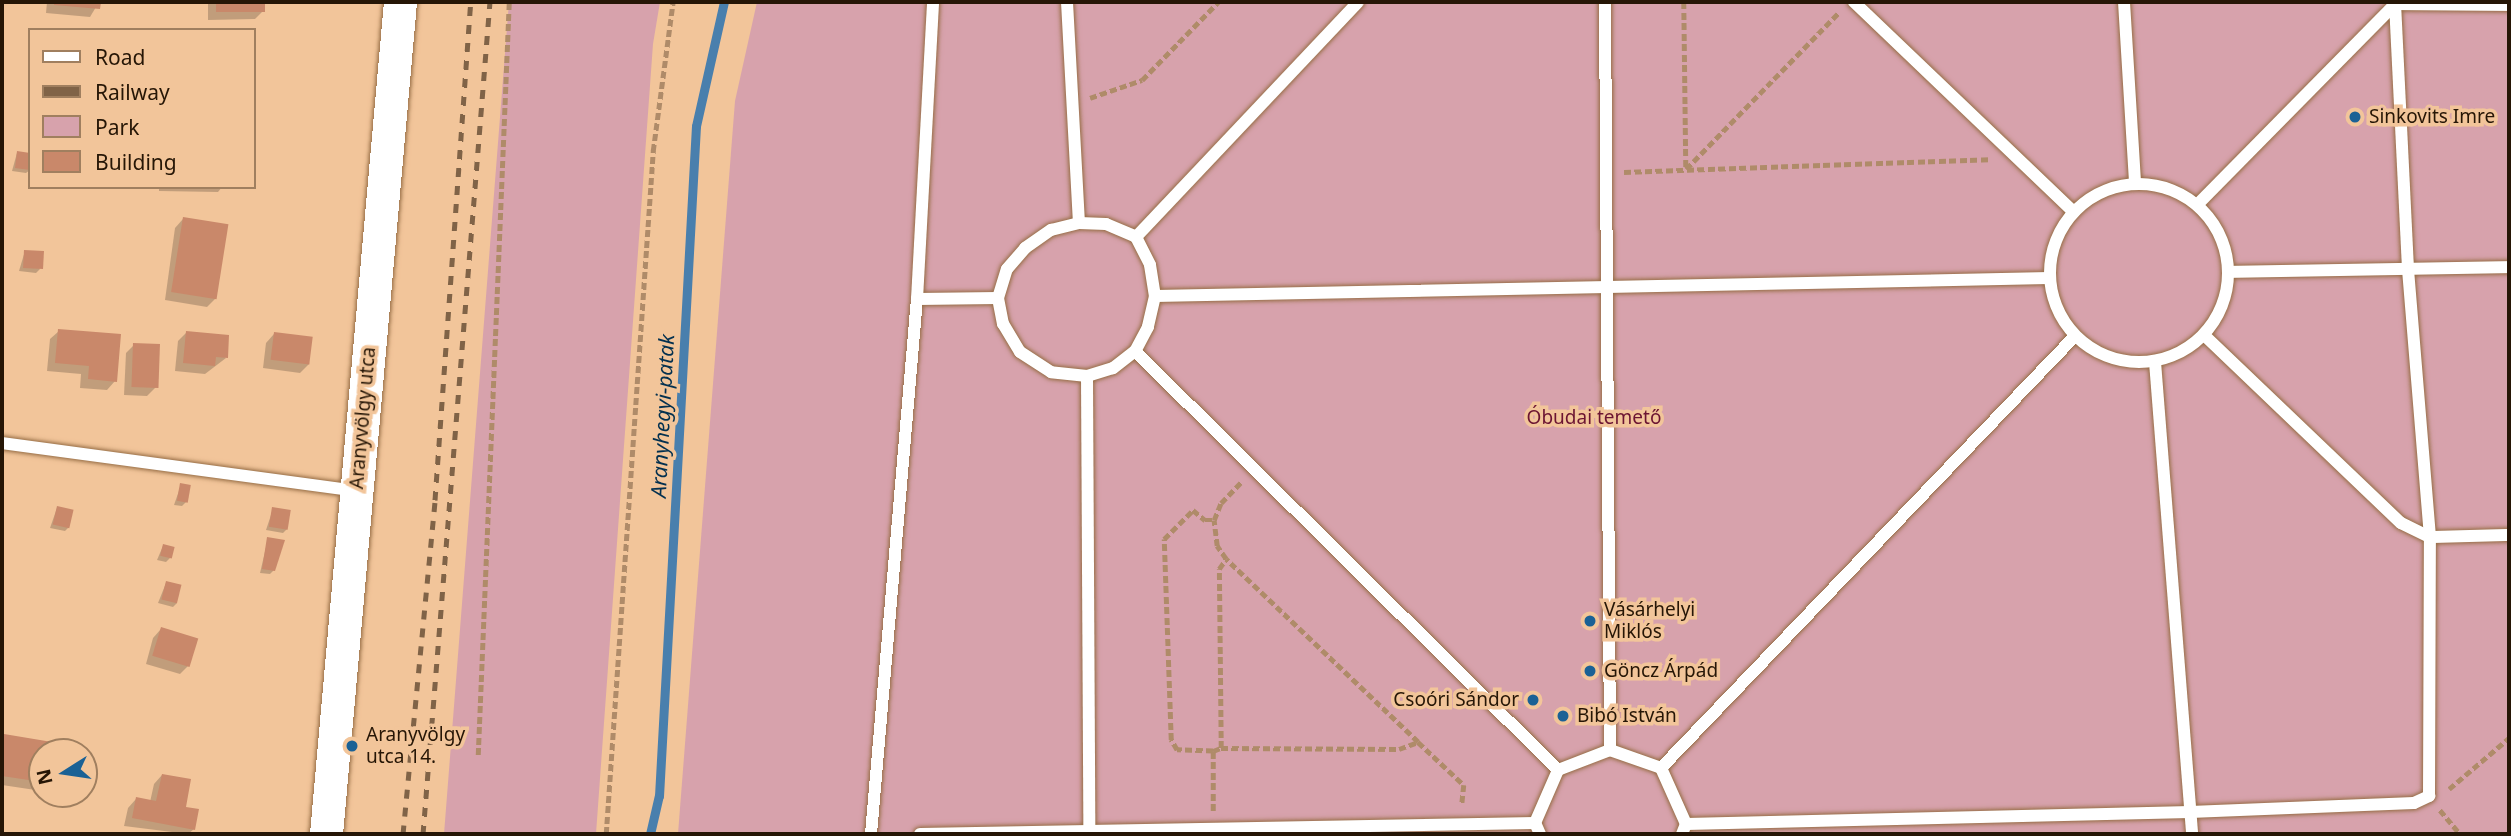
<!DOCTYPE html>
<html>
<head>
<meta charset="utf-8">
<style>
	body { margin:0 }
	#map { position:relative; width:2511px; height:836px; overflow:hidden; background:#f2c59a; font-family:"Noto Sans",sans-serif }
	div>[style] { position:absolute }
	.green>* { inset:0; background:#d7a2ac }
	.shadow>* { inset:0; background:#0003 }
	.stream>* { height:9px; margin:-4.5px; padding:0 4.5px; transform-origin:4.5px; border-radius:4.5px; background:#497fad }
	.building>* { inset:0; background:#c9886a; transform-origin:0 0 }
	.path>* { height:4.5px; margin-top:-2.25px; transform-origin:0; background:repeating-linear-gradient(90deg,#af8b69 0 7px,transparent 0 10.5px) }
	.roads { filter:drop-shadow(0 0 2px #966d45) drop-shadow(0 0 2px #966d45) }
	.lane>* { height:12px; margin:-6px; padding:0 6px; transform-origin:6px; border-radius:6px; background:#fff }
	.lane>.ring { margin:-6px; padding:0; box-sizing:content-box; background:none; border:12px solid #fff; border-radius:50% }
	.secondary>* { height:33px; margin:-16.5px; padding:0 16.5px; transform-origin:16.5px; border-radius:16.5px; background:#fff }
	.rail>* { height:5px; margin-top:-2.5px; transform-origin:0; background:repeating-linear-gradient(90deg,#806347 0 9px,transparent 0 18px) }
	.dots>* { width:19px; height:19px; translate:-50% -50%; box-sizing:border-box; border:4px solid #f2c59a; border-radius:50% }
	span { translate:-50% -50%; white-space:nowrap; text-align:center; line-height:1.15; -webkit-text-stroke:7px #f2c59a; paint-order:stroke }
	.poi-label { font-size:19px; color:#261606 }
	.left { translate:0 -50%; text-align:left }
	.right { translate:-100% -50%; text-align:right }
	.street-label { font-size:19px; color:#261606 }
	.park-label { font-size:19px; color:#6b1432 }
	.water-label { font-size:21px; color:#03304f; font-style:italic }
	.frame { position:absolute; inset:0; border:4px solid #261606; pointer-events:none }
	.legend { position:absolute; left:28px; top:28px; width:228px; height:161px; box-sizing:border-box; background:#f2c59a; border:2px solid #a07f5f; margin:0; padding:9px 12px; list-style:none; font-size:21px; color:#261606 }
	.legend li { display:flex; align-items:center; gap:14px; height:35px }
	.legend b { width:35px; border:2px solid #a07f5f }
	.north { position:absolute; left:28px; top:738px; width:70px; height:70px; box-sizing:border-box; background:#f2c59a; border:2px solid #a07f5f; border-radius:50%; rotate:258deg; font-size:19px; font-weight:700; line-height:28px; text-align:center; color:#261606 }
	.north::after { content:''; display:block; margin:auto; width:24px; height:32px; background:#1a6195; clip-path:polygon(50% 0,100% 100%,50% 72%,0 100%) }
</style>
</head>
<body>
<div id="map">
	<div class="green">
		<i style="clip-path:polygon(509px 2px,660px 2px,653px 44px,596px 834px,444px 834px)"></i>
		<i style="clip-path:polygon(757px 2px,2509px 2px,2509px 834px,678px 834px,735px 101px)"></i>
	</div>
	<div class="shadow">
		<i style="clip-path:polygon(47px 2px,99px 2px,90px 17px,46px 13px)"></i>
		<i style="clip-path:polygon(208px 2px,263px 2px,264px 10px,255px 19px,208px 20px)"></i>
		<i style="clip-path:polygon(17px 153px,30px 170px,26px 173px,12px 171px)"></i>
		<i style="clip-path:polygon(159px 187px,222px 187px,218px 192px,159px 191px)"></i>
		<i style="clip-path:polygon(183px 219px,216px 298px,207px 307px,165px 300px,175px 228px)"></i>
		<i style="clip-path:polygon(25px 251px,40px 269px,36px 273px,19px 271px)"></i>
		<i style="clip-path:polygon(59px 331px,115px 381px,107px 390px,80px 388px,81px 374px,47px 371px,50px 339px)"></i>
		<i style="clip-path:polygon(186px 333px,226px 358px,205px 374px,175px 371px,178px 341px)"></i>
		<i style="clip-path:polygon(274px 334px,309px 364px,300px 373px,263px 368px,266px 343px)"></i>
		<i style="clip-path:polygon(134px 345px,156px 387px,147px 396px,124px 395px,126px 353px)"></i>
		<i style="clip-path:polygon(181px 485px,186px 502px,182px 506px,174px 505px)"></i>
		<i style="clip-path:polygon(57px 508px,69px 527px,65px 531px,50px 528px)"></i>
		<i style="clip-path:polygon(273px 509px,287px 529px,283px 533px,266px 530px)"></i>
		<i style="clip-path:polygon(268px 539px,274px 570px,270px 574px,260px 573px)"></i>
		<i style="clip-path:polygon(163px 546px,170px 558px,166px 562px,157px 560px)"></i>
		<i style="clip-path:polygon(166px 583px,177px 603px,173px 607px,158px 603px)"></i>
		<i style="clip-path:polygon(161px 629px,188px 666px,180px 674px,146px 664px,153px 638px)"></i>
		<i style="clip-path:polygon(5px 736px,61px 752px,42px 752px,42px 791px,2px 785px)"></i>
		<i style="clip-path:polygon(162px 775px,194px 829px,188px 834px,124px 826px,128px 808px,136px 799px,150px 802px,154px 784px)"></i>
	</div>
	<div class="stream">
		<i style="left:650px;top:834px;width:39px;rotate:-77deg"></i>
		<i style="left:659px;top:796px;width:671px;rotate:-86.84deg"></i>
		<i style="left:696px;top:126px;width:127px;rotate:-77.3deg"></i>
	</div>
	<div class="building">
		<i style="clip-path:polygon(54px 2px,101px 2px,100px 9px,54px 5px)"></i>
		<i style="left:216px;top:2px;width:49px;height:10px"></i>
		<i style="clip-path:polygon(17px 151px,30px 153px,30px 170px,15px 168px)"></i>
		<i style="left:183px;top:217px;width:46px;height:76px;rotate:9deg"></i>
		<i style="left:24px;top:250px;width:20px;height:18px;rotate:3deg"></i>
		<i style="clip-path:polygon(58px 329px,121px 334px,117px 382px,88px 379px,89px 366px,55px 363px)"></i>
		<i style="clip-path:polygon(186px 331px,229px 335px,228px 358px,216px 357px,215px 366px,183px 363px)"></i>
		<i style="left:274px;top:332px;width:39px;height:28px;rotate:7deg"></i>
		<i style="left:133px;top:343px;width:27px;height:44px;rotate:2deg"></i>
		<i style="left:180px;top:483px;width:11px;height:18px;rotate:10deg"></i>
		<i style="left:57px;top:506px;width:17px;height:19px;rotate:13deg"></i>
		<i style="left:272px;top:507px;width:19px;height:20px;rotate:9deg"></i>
		<i style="clip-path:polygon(267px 537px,285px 540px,275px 571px,262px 569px)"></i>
		<i style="left:163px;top:544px;width:12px;height:12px;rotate:14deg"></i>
		<i style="left:166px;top:581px;width:16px;height:19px;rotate:14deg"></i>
		<i style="left:161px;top:627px;width:39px;height:30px;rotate:17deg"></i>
		<i style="clip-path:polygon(4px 734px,64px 744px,63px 752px,42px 752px,42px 782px,2px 776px)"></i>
		<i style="clip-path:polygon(162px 774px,191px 779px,186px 807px,199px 809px,195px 830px,132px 818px,136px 797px,156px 801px)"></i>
	</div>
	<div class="path">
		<i style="left:1684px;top:2px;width:167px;rotate:89.3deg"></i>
		<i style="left:1686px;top:169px;width:219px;rotate:-45.7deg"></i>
		<i style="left:1090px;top:98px;width:55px;rotate:-19.1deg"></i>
		<i style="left:1142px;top:80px;width:109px;rotate:-45.7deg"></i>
		<i style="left:1624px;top:172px;width:366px;rotate:-2deg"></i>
		<i style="left:1418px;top:742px;width:63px;rotate:43.1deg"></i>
		<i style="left:1464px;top:785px;width:20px;rotate:96deg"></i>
		<i style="left:1221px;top:748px;width:178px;rotate:0.3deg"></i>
		<i style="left:1399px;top:749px;width:20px;rotate:-20deg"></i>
		<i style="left:1418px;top:742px;width:265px;rotate:-136.4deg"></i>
		<i style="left:1213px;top:751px;width:36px;rotate:-178deg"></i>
		<i style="left:1177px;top:750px;width:12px;rotate:-121deg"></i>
		<i style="left:1171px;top:740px;width:201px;rotate:-92deg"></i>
		<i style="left:1164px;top:539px;width:41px;rotate:-45deg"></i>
		<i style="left:1193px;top:510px;width:16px;rotate:40deg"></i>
		<i style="left:1205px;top:520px;width:9px"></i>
		<i style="left:478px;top:755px;width:754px;rotate:-87.64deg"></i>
		<i style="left:2449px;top:789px;width:79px;rotate:-40.4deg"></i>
		<i style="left:2440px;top:810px;width:31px;rotate:50deg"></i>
		<i style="left:1213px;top:811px;width:60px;rotate:-90deg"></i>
		<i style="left:1213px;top:751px;width:9px;rotate:-21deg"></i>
		<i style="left:1221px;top:748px;width:179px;rotate:-90.6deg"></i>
		<i style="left:1219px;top:569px;width:12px;rotate:-55deg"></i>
		<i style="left:1226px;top:559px;width:16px;rotate:-125deg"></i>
		<i style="left:1217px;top:546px;width:26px;rotate:-97deg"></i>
		<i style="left:1214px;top:520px;width:18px;rotate:-68deg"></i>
		<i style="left:1221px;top:503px;width:29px;rotate:-46deg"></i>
		<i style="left:606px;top:834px;width:685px;rotate:-86.06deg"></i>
		<i style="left:653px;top:151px;width:150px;rotate:-82.4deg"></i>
	</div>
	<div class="roads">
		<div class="lane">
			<i style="left:1067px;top:2px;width:221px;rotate:86.9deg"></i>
			<i style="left:1605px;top:2px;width:748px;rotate:89.62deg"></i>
			<i style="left:1854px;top:2px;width:303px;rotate:43.7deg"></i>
			<i style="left:2124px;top:2px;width:181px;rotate:86.5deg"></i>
			<i style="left:2395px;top:4px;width:114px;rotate:0.5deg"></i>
			<i class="ring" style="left:2050px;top:184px;width:166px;height:166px"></i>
			<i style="left:2198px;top:204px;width:284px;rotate:-45.4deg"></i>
			<i style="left:1079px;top:223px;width:27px;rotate:2deg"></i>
			<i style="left:1106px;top:224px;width:33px;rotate:23deg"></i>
			<i style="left:1136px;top:237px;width:31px;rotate:63deg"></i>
			<i style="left:1150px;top:265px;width:31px;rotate:81deg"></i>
			<i style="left:1155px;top:296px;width:32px;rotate:103deg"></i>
			<i style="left:1148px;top:327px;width:27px;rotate:118deg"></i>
			<i style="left:1135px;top:351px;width:28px;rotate:142deg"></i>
			<i style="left:1113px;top:368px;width:27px;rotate:163deg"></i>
			<i style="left:1087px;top:376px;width:36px;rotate:-174deg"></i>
			<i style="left:1051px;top:372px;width:37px;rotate:-147deg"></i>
			<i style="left:1020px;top:352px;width:33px;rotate:-121deg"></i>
			<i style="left:1003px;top:324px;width:26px;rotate:-101deg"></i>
			<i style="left:998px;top:298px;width:30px;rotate:-73deg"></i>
			<i style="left:1007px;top:269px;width:28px;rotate:-49deg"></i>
			<i style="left:1025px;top:248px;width:32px;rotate:-35deg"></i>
			<i style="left:1051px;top:230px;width:29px;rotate:-14deg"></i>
			<i style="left:1136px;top:237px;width:323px;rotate:-46.6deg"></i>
			<i style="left:2229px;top:272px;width:280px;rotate:-1deg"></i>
			<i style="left:1155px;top:296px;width:894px;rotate:-1.15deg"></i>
			<i style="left:917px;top:299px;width:81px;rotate:-0.7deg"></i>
			<i style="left:2204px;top:335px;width:272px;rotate:43.7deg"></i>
			<i style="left:2401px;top:523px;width:32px;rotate:26deg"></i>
			<i style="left:2430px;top:537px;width:79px;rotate:-1.5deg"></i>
			<i style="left:1135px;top:351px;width:595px;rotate:44.73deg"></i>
			<i style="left:2155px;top:362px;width:473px;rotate:85.5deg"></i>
			<i style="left:1087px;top:376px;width:458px;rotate:89.7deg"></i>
			<i style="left:2px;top:443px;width:357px;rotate:7.7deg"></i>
			<i style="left:1661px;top:768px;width:598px;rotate:-46.22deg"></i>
			<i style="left:1686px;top:824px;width:504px;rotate:-1.36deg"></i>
			<i style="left:2190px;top:812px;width:224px;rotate:-2.3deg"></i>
			<i style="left:2414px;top:803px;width:17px;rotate:-25deg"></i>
			<i style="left:2429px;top:796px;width:259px;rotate:-89.8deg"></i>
			<i style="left:2430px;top:537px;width:269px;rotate:-94.7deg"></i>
			<i style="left:2408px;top:269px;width:267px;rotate:-92.8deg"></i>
			<i style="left:871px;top:834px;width:537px;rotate:-85.09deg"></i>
			<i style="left:917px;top:299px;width:297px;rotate:-86.9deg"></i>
			<i style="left:920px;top:834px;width:615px;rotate:-1.02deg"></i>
			<i style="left:1540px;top:834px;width:12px;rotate:-114deg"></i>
			<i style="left:1535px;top:823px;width:58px;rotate:-66.5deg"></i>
			<i style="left:1558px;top:770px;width:56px;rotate:-21deg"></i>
			<i style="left:1610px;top:750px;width:54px;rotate:19.4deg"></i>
			<i style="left:1661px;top:768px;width:61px;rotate:65.9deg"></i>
			<i style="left:1686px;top:824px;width:11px;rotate:112deg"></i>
		</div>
		<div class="secondary">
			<i style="left:326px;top:834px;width:835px;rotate:-84.92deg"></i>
		</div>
	</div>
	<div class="rail">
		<i style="left:403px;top:834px;width:336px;rotate:-84.5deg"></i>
		<i style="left:435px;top:500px;width:499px;rotate:-85.9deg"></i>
		<i style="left:423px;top:834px;width:835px;rotate:-85.4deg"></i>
	</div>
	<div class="dots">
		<i style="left:2355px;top:117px;background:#1a6195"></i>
		<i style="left:1590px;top:621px;background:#1a6195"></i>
		<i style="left:1590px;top:671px;background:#1a6195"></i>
		<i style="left:1533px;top:700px;background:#1a6195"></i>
		<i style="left:1563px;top:716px;background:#1a6195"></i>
		<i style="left:352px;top:746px;background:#1a6195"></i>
	</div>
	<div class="poi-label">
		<span class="left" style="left:2369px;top:117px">Sinkovits Imre</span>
		<span class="left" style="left:1604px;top:621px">Vásárhelyi<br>Miklós</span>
		<span class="left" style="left:1604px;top:671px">Göncz Árpád</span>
		<span class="right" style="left:1519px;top:700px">Csoóri Sándor</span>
		<span class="left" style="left:1577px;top:716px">Bibó István</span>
		<span class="left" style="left:366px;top:746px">Aranyvölgy<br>utca 14.</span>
	</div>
	<div class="street-label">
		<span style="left:363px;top:418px;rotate:-85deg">Aranyvölgy utca</span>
	</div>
	<div class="park-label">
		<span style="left:1594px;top:418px">Óbudai temető</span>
	</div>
	<div class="water-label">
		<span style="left:662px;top:416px;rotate:-87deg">Aranyhegyi-patak</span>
	</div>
	<div class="frame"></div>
	<ul class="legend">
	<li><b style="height:9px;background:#fff"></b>Road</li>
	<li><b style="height:9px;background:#806347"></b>Railway</li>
	<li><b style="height:19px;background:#d7a2ac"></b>Park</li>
	<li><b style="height:19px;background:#c9886a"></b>Building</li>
	</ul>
	<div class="north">N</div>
</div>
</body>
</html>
